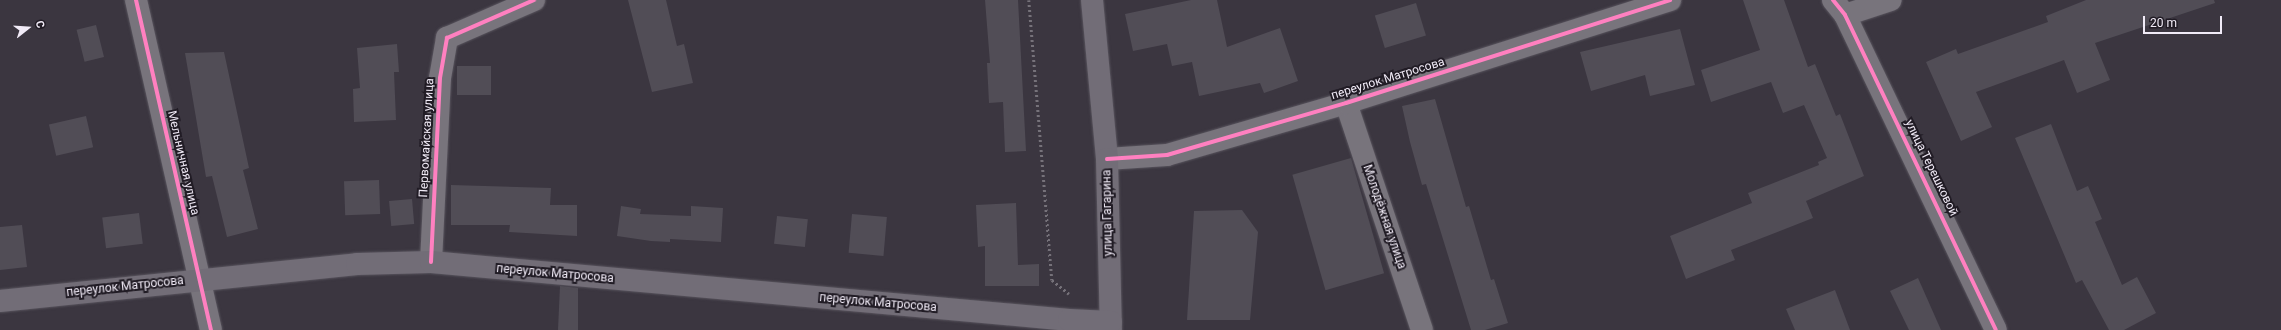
<!DOCTYPE html>
<html>
<head>
<meta charset="utf-8">
<style>
	body { margin:0 }
	#map { position:relative; width:2281px; height:330px; overflow:hidden; background:#3b3640; font-family:Roboto,sans-serif }
	div>[style] { position:absolute }
	.building>* { inset:0; background:#514d56; transform-origin:0 0 }
	.path>* { height:2.5px; margin-top:-1.25px; transform-origin:0; background:repeating-linear-gradient(90deg,#76727a 0 2px,transparent 0 5px) }
	.roads { filter:drop-shadow(0 0 1px #58545d) drop-shadow(0 0 1px #58545d) }
	.minor>* { height:22px; margin:-11px; padding:0 11px; transform-origin:11px; border-radius:11px; background:#78747c }
	.major>* { height:22px; margin:-11px; padding:0 11px; transform-origin:11px; border-radius:11px; background:#726d77 }
	.cycleway>* { height:4px; margin:-2px; padding:0 2px; transform-origin:2px; border-radius:2px; background:#ff80c0 }
	span { translate:-50% -50%; white-space:nowrap; text-align:center; line-height:1.15; -webkit-text-stroke:4px #211c25; paint-order:stroke }
	.street-label { font-size:12px; color:#f1ebf7 }
	.north { position:absolute; left:8px; top:8px; width:40px; height:40px; -webkit-text-stroke:3px #211c25; paint-order:stroke; rotate:73deg; font-size:11px; font-weight:700; line-height:16px; text-align:center; color:#f1ebf7 }
	.north::after { content:''; display:block; margin:auto; width:14px; height:18px; background:#f1ebf7; clip-path:polygon(50% 0,100% 100%,50% 72%,0 100%) }
	.scale { position:absolute; left:2143px; top:16px; width:79px; height:18px; box-sizing:border-box; border:2px solid #f1ebf7; border-top:0; padding-left:5px; font-size:12px; line-height:14px; white-space:nowrap; color:#f1ebf7; -webkit-text-stroke:3px #211c25; paint-order:stroke }
</style>
</head>
<body>
<div id="map">
	<div class="building">
		<i style="clip-path:polygon(628px 0,666px 0,677px 46px,684px 44px,693px 83px,652px 92px)"></i>
		<i style="clip-path:polygon(985px 0,1018px 0,1026px 151px,1005px 152px,1003px 102px,989px 103px,987px 63px,990px 63px)"></i>
		<i style="clip-path:polygon(1191px 0,1217px 0,1227px 47px,1280px 28px,1298px 81px,1264px 93px,1260px 83px,1199px 96px,1192px 62px,1172px 66px,1167px 44px,1133px 51px,1125px 14px)"></i>
		<i style="clip-path:polygon(1743px 0,1784px 0,1808px 67px,1815px 64px,1836px 116px,1840px 114px,1864px 176px,1806px 201px,1813px 218px,1731px 250px,1735px 260px,1686px 279px,1670px 236px,1752px 203px,1748px 193px,1819px 165px,1818px 162px,1827px 158px,1804px 105px,1783px 113px,1771px 82px,1711px 102px,1701px 70px,1760px 50px)"></i>
		<i style="clip-path:polygon(2086px 0,2214px 0,2215px 3px,2095px 43px,2110px 80px,2077px 93px,2064px 60px,1976px 92px,1992px 127px,1961px 141px,1926px 62px,1956px 49px,1958px 54px,2048px 22px,2046px 16px)"></i>
		<i style="left:1416px;top:3px;width:34px;height:43px;rotate:73deg"></i>
		<i style="left:96px;top:25px;width:33px;height:20px;rotate:76deg"></i>
		<i style="clip-path:polygon(1680px 29px,1695px 85px,1650px 96px,1645px 75px,1591px 91px,1580px 52px)"></i>
		<i style="clip-path:polygon(397px 44px,399px 72px,394px 72px,396px 120px,354px 122px,353px 89px,360px 88px,357px 48px)"></i>
		<i style="clip-path:polygon(224px 52px,249px 168px,243px 170px,258px 229px,227px 237px,212px 176px,206px 177px,185px 53px)"></i>
		<i style="left:457px;top:66px;width:34px;height:29px"></i>
		<i style="clip-path:polygon(1435px 99px,1466px 207px,1469px 206px,1491px 280px,1494px 279px,1508px 323px,1485px 330px,1471px 330px,1426px 184px,1422px 185px,1410px 142px,1402px 106px)"></i>
		<i style="left:86px;top:116px;width:32px;height:38px;rotate:77deg"></i>
		<i style="clip-path:polygon(2051px 124px,2077px 191px,2088px 186px,2102px 219px,2095px 222px,2122px 285px,2137px 277px,2156px 313px,2124px 330px,2109px 330px,2082px 280px,2076px 283px,2015px 138px)"></i>
		<i style="left:1351px;top:158px;width:120px;height:61px;rotate:74deg"></i>
		<i style="left:379px;top:180px;width:34px;height:35px;rotate:88deg"></i>
		<i style="clip-path:polygon(451px 185px,551px 188px,550px 205px,577px 205px,577px 236px,509px 232px,510px 225px,451px 225px)"></i>
		<i style="left:412px;top:199px;width:25px;height:23px;rotate:85deg"></i>
		<i style="clip-path:polygon(1016px 203px,1018px 265px,1039px 264px,1039px 286px,985px 286px,985px 246px,978px 247px,976px 205px)"></i>
		<i style="clip-path:polygon(621px 206px,641px 209px,640px 214px,691px 216px,691px 206px,723px 208px,721px 242px,670px 239px,670px 242px,651px 241px,617px 236px)"></i>
		<i style="clip-path:polygon(1242px 210px,1258px 232px,1250px 320px,1187px 320px,1194px 211px)"></i>
		<i style="left:139px;top:213px;width:31px;height:37px;rotate:83deg"></i>
		<i style="left:852px;top:214px;width:35px;height:39px;rotate:5deg"></i>
		<i style="left:777px;top:216px;width:31px;height:28px;rotate:6deg"></i>
		<i style="clip-path:polygon(22px 225px,27px 267px,0 270px,0 227px)"></i>
		<i style="clip-path:polygon(1918px 278px,1941px 330px,1909px 330px,1890px 291px)"></i>
		<i style="clip-path:polygon(560px 286px,578px 288px,578px 330px,558px 330px)"></i>
		<i style="clip-path:polygon(1835px 290px,1850px 330px,1795px 330px,1786px 309px)"></i>
	</div>
	<div class="path">
		<i style="left:1029px;top:0;width:281px;rotate:85.3deg"></i>
		<i style="left:1052px;top:280px;width:22px;rotate:39deg"></i>
	</div>
	<div class="roads">
		<div class="minor">
			<i style="left:136px;top:0;width:338px;rotate:77.2deg"></i>
			<i style="left:1833px;top:0;width:19px;rotate:51deg"></i>
			<i style="left:1845px;top:15px;width:349px;rotate:64.4deg"></i>
			<i style="left:1845px;top:15px;width:48px;rotate:-18.1deg"></i>
			<i style="left:1346px;top:103px;width:239px;rotate:71.5deg"></i>
			<i style="left:1107px;top:159px;width:60px;rotate:-3.8deg"></i>
			<i style="left:1167px;top:155px;width:186px;rotate:-16.2deg"></i>
			<i style="left:1346px;top:103px;width:340px;rotate:-17.6deg"></i>
			<i style="left:431px;top:262px;width:184px;rotate:-87.2deg"></i>
			<i style="left:440px;top:78px;width:41px;rotate:-80.1deg"></i>
			<i style="left:447px;top:38px;width:95px;rotate:-23.6deg"></i>
		</div>
		<div class="major">
			<i style="left:1092px;top:0;width:160px;rotate:84.6deg"></i>
			<i style="left:1107px;top:159px;width:171px;rotate:88.7deg"></i>
			<i style="left:0;top:301px;width:359px;rotate:-5.9deg"></i>
			<i style="left:357px;top:264px;width:74px;rotate:-1.5deg"></i>
			<i style="left:431px;top:262px;width:641px;rotate:5.19deg"></i>
			<i style="left:1069px;top:320px;width:42px;rotate:2.7deg"></i>
		</div>
	</div>
	<div class="cycleway">
		<i style="left:136px;top:0;width:338px;rotate:77.2deg"></i>
		<i style="left:1833px;top:0;width:19px;rotate:51deg"></i>
		<i style="left:1845px;top:15px;width:349px;rotate:64.4deg"></i>
		<i style="left:1107px;top:159px;width:60px;rotate:-3.8deg"></i>
		<i style="left:1167px;top:155px;width:186px;rotate:-16.2deg"></i>
		<i style="left:1346px;top:103px;width:340px;rotate:-17.6deg"></i>
		<i style="left:431px;top:262px;width:184px;rotate:-87.2deg"></i>
		<i style="left:440px;top:78px;width:41px;rotate:-80.1deg"></i>
		<i style="left:447px;top:38px;width:95px;rotate:-23.6deg"></i>
	</div>
	<div class="street-label">
		<span style="left:1388px;top:79px;rotate:-17deg">переулок Матросова</span>
		<span style="left:427px;top:138px;rotate:-87deg">Первомайская улица</span>
		<span style="left:183px;top:163px;rotate:77deg">Мельничная улица</span>
		<span style="left:1931px;top:168px;rotate:64deg">улица Терешковой</span>
		<span style="left:1108px;top:213px;rotate:-91deg">улица Гагарина</span>
		<span style="left:1384px;top:217px;rotate:71deg">Молодёжная улица</span>
		<span style="left:555px;top:274px;rotate:5deg">переулок Матросова</span>
		<span style="left:125px;top:287px;rotate:-6deg">переулок Матросова</span>
		<span style="left:878px;top:303px;rotate:5deg">переулок Матросова</span>
	</div>
	<div class="north">С</div>
	<div class="scale">20 m</div>
</div>
</body>
</html>
